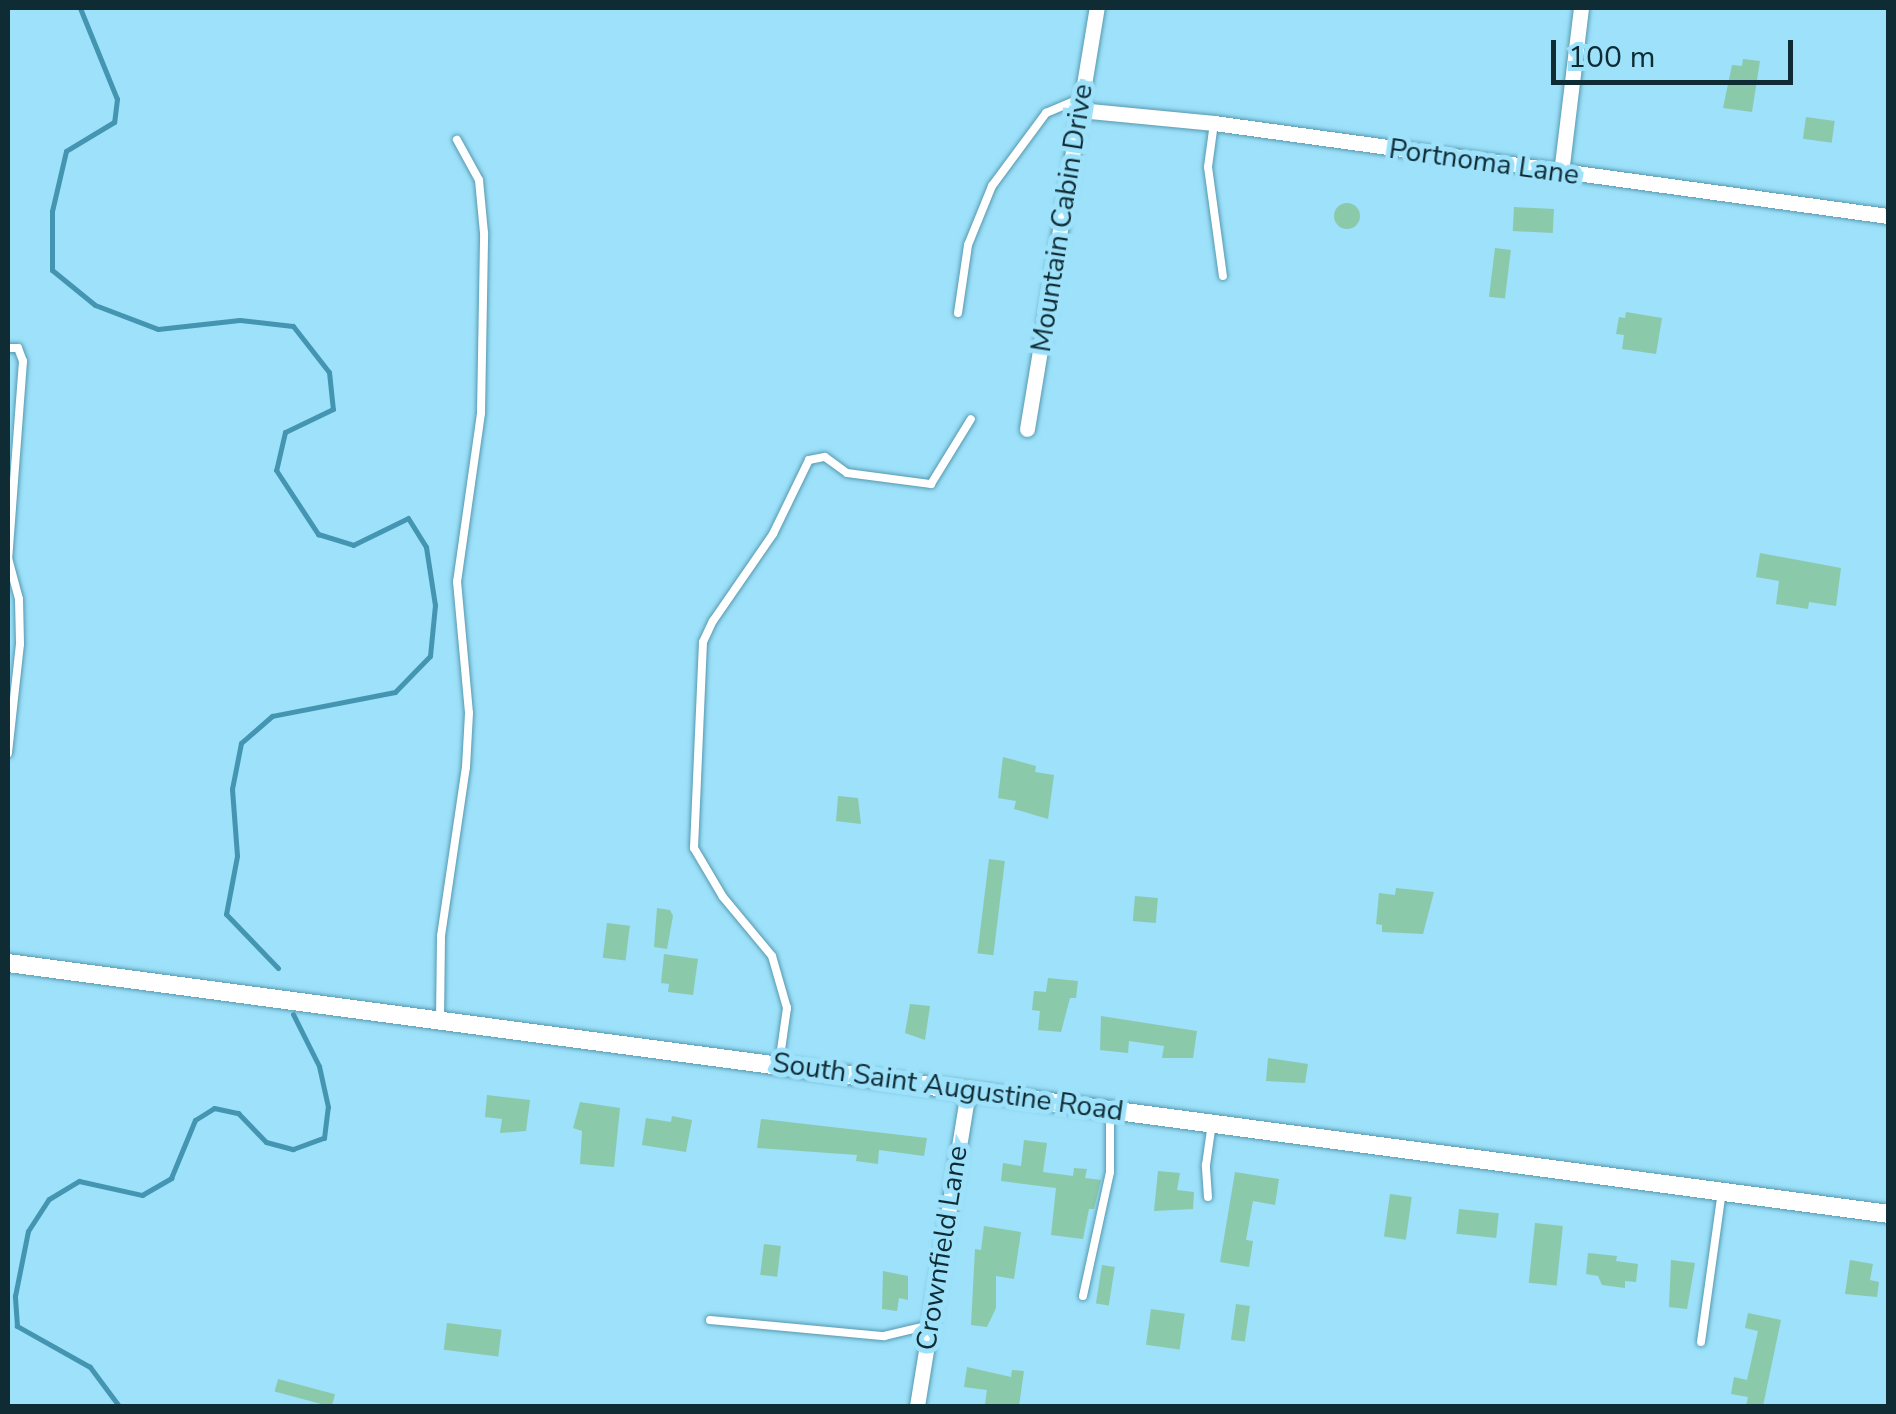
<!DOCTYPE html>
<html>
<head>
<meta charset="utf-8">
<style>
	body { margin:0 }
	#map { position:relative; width:1896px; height:1414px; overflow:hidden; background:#9de1fa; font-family:"Nunito Sans",sans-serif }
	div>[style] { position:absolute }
	.stream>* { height:5px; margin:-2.5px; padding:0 2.5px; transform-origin:2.5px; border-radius:2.5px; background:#4495b1 }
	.building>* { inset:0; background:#8bc9ab; transform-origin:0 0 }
	.round { border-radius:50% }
	.roads { filter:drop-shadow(0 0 2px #5699b0) drop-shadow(0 0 2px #5699b0) }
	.service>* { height:8px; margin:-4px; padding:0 4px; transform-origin:4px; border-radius:4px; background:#fff }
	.minor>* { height:15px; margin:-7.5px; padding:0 7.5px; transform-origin:7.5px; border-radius:7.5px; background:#fff }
	.tertiary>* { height:18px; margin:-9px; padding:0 9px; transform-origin:9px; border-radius:9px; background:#fff }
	span { translate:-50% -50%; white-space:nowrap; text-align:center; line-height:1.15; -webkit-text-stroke:10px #9de1fa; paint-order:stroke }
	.street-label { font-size:28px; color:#0f2c35 }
	.frame { position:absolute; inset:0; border:10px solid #0f2c35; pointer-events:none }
	.scale { position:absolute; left:1551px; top:40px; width:242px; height:45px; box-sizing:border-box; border:5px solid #0f2c35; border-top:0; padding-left:12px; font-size:30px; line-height:35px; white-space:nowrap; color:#0f2c35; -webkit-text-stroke:8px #9de1fa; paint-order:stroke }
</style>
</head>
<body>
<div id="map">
	<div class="stream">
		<i style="left:80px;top:8px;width:98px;rotate:67.9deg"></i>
		<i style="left:117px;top:99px;width:23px;rotate:97deg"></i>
		<i style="left:114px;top:122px;width:56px;rotate:148.9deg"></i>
		<i style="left:66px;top:151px;width:62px;rotate:103.1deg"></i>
		<i style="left:52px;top:211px;width:59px;rotate:90deg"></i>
		<i style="left:52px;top:270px;width:55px;rotate:39.1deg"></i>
		<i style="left:95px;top:305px;width:67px;rotate:20.9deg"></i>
		<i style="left:158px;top:329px;width:82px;rotate:-6.3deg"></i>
		<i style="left:240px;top:320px;width:53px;rotate:6.5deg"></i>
		<i style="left:293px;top:326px;width:58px;rotate:52deg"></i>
		<i style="left:329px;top:372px;width:37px;rotate:84deg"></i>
		<i style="left:333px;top:409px;width:53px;rotate:154.4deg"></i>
		<i style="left:285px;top:432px;width:39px;rotate:103deg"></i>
		<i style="left:276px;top:470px;width:77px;rotate:56.7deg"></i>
		<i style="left:318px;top:534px;width:37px;rotate:17deg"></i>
		<i style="left:353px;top:545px;width:61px;rotate:-26.1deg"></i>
		<i style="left:408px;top:518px;width:34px;rotate:58deg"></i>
		<i style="left:426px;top:547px;width:59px;rotate:81.2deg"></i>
		<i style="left:435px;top:605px;width:51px;rotate:95.6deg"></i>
		<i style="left:430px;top:656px;width:50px;rotate:134.2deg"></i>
		<i style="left:395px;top:692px;width:125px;rotate:169deg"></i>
		<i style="left:272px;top:716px;width:41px;rotate:138.9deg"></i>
		<i style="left:241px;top:743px;width:47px;rotate:101.1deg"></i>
		<i style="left:232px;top:789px;width:67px;rotate:85.7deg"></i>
		<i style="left:237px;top:856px;width:59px;rotate:100.7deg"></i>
		<i style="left:226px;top:914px;width:75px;rotate:46.1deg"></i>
		<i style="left:119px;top:1406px;width:49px;rotate:-126.6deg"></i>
		<i style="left:90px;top:1367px;width:84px;rotate:-150.7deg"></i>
		<i style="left:17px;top:1326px;width:30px;rotate:-94deg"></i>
		<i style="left:15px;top:1296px;width:66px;rotate:-78.7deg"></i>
		<i style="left:28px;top:1231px;width:38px;rotate:-57deg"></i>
		<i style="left:49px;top:1199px;width:35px;rotate:-31deg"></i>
		<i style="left:79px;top:1181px;width:65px;rotate:12.5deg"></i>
		<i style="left:142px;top:1195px;width:34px;rotate:-30deg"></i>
		<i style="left:171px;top:1178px;width:63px;rotate:-67.5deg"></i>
		<i style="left:195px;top:1120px;width:22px;rotate:-32deg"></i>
		<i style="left:214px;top:1108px;width:25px;rotate:12deg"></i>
		<i style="left:238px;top:1113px;width:40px;rotate:46deg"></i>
		<i style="left:266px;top:1142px;width:28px;rotate:15deg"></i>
		<i style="left:293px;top:1149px;width:33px;rotate:-20deg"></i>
		<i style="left:324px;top:1138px;width:31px;rotate:-83deg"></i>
		<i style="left:328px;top:1107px;width:42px;rotate:-102.4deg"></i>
		<i style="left:319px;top:1066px;width:58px;rotate:-116.6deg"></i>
	</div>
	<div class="building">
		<i style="clip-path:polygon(1743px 59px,1760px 61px,1752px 112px,1723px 108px,1732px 65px,1742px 66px)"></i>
		<i style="left:1806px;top:117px;width:29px;height:22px;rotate:8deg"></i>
		<i class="round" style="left:1334px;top:203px;width:26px;height:26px"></i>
		<i style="left:1514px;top:207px;width:40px;height:24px;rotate:3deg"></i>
		<i style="left:1495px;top:248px;width:16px;height:49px;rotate:7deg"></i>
		<i style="clip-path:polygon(1626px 312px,1662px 318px,1656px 354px,1622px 349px,1624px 335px,1616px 334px,1619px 317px,1625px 318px)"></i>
		<i style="clip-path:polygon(1760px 553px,1841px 568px,1836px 606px,1809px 602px,1808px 609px,1776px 604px,1779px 581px,1756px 577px)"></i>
		<i style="clip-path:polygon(1003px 757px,1036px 766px,1035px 772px,1054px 775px,1048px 819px,1014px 809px,1016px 801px,998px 798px)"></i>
		<i style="clip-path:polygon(838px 796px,858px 798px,861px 824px,836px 821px)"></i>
		<i style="left:989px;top:859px;width:16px;height:95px;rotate:7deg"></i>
		<i style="clip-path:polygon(1396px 888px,1434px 892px,1423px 934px,1382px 932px,1382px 925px,1376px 924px,1379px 893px,1395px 895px)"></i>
		<i style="left:1135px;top:896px;width:23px;height:25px;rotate:5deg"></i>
		<i style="clip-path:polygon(657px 908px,670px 910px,673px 916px,667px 949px,654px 947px)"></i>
		<i style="left:607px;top:923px;width:23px;height:35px;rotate:7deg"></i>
		<i style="clip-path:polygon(664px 954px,698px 959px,693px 995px,668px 992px,669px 984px,661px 983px)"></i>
		<i style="clip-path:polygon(1048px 978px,1078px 981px,1076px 998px,1070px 998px,1061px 1032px,1038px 1030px,1040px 1011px,1032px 1010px,1034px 991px,1046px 992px)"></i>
		<i style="clip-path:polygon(910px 1004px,930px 1006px,925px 1040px,905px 1033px)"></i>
		<i style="clip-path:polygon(1101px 1016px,1197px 1031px,1193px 1058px,1162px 1058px,1164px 1046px,1129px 1041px,1128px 1053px,1100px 1050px)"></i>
		<i style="clip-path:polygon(1268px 1058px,1308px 1064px,1305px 1083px,1266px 1081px)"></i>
		<i style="clip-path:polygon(487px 1095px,530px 1100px,526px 1131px,500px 1133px,502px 1119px,485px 1117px)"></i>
		<i style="clip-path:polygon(580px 1102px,620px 1108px,614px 1167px,580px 1164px,582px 1131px,573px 1128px)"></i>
		<i style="clip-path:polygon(672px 1116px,692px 1120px,686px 1152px,642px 1145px,646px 1118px,671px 1122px)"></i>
		<i style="clip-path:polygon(761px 1119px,927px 1138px,924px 1156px,879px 1150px,878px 1164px,856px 1161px,857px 1155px,757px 1148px)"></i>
		<i style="clip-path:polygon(1024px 1140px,1047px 1143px,1043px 1172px,1073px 1176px,1074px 1168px,1087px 1169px,1085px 1178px,1101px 1180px,1094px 1209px,1089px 1209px,1083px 1239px,1051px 1235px,1056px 1188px,1001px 1181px,1003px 1163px,1021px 1166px)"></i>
		<i style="clip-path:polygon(1158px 1171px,1180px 1173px,1177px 1190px,1194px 1192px,1193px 1209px,1154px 1211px)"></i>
		<i style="clip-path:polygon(1235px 1172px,1279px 1179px,1275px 1205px,1253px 1201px,1246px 1240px,1253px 1241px,1249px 1267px,1220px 1262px)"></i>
		<i style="left:1390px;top:1194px;width:22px;height:43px;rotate:8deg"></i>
		<i style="left:1459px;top:1209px;width:40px;height:25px;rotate:6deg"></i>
		<i style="left:1535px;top:1223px;width:28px;height:60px;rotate:6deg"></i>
		<i style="clip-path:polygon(984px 1226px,1021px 1232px,1014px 1279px,996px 1276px,996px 1308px,987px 1327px,971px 1325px,975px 1249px,981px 1250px)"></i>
		<i style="left:764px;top:1244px;width:17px;height:31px;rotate:7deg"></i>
		<i style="clip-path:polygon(1588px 1253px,1617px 1256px,1616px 1261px,1638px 1264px,1636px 1282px,1625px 1281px,1625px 1288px,1602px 1285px,1598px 1276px,1586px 1274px)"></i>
		<i style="clip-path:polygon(1671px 1260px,1695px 1263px,1687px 1309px,1669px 1307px)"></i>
		<i style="clip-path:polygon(1850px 1260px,1873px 1264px,1870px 1280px,1879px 1282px,1877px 1297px,1845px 1294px)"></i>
		<i style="left:1102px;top:1265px;width:13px;height:39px;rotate:9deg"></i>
		<i style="clip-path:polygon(883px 1271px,908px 1276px,908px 1300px,899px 1298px,897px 1311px,882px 1309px)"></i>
		<i style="left:1236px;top:1304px;width:14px;height:36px;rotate:8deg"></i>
		<i style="left:1151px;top:1309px;width:34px;height:36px;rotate:8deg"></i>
		<i style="clip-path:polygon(1748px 1313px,1781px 1320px,1763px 1406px,1746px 1406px,1748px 1397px,1731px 1394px,1734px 1377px,1747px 1380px,1758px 1331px,1745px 1328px)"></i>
		<i style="left:447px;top:1323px;width:55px;height:27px;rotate:7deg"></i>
		<i style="clip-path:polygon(967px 1367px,1011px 1377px,1012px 1370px,1024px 1371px,1019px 1406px,985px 1404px,987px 1390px,964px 1387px)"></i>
		<i style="left:278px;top:1379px;width:59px;height:13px;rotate:15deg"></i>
	</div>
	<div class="roads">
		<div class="service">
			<i style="left:1214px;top:123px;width:44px;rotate:97.8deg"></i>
			<i style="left:1208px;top:167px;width:110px;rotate:82.2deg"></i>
			<i style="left:958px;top:313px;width:69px;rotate:-81.6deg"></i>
			<i style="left:968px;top:245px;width:64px;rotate:-67.9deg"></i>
			<i style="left:992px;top:186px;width:91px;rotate:-53.5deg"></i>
			<i style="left:1046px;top:113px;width:39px;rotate:-23deg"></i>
			<i style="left:8px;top:348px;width:10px"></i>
			<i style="left:18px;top:348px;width:14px;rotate:69deg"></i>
			<i style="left:23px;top:361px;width:199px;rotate:94.3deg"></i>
			<i style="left:8px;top:558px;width:42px;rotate:75deg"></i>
			<i style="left:19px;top:599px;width:45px;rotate:88.7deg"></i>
			<i style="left:20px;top:644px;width:110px;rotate:96.3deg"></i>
			<i style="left:440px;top:1019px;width:83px;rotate:-89.3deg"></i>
			<i style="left:441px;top:936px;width:171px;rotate:-81.6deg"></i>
			<i style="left:466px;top:767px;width:54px;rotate:-86.8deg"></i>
			<i style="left:469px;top:713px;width:132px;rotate:-95.2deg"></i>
			<i style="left:457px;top:582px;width:171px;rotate:-81.9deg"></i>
			<i style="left:481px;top:413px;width:180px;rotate:-89deg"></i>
			<i style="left:484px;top:233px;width:53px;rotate:-95.4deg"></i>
			<i style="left:479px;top:180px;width:46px;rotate:-118.8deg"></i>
			<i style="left:779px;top:1064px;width:57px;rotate:-81.9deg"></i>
			<i style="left:787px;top:1008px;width:54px;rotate:-106.1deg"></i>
			<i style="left:772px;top:956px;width:77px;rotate:-129.7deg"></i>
			<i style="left:723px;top:897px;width:57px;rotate:-120.6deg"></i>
			<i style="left:694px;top:848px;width:206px;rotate:-87.5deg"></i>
			<i style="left:703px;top:642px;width:23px;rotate:-65deg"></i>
			<i style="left:713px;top:621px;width:106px;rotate:-55.4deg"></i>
			<i style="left:773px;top:534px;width:82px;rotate:-64.1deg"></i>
			<i style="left:809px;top:460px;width:16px;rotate:-11deg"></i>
			<i style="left:825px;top:457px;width:27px;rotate:36deg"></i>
			<i style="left:847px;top:473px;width:85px;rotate:7.5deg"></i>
			<i style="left:931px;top:484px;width:76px;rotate:-58.4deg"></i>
			<i style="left:1208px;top:1197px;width:32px;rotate:-94deg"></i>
			<i style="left:1206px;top:1165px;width:42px;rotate:-81.9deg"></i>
			<i style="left:1083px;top:1296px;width:127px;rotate:-77.7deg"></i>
			<i style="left:1110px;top:1172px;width:59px;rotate:-90deg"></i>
			<i style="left:710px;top:1320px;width:175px;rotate:5.3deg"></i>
			<i style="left:884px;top:1336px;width:47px;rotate:-13.4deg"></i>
			<i style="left:1701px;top:1342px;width:152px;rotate:-82.1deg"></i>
		</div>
		<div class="minor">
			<i style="left:1079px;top:110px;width:136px;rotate:5.5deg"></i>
			<i style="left:1214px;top:123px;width:680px;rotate:7.86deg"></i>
			<i style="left:1561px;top:173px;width:166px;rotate:-83.1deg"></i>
			<i style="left:1027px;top:429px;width:427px;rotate:-80.6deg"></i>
			<i style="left:917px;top:1406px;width:320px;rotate:-80.8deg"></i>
		</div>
		<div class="tertiary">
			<i style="left:8px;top:963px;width:1897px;rotate:7.6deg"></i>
		</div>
	</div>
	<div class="street-label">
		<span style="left:1484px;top:162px;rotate:8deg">Portnoma Lane</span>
		<span style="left:1062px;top:218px;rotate:-81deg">Mountain Cabin Drive</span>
		<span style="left:948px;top:1087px;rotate:8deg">South Saint Augustine Road</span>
		<span style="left:942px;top:1248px;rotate:-81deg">Crownfield Lane</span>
	</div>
	<div class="frame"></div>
	<div class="scale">100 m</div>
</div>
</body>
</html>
